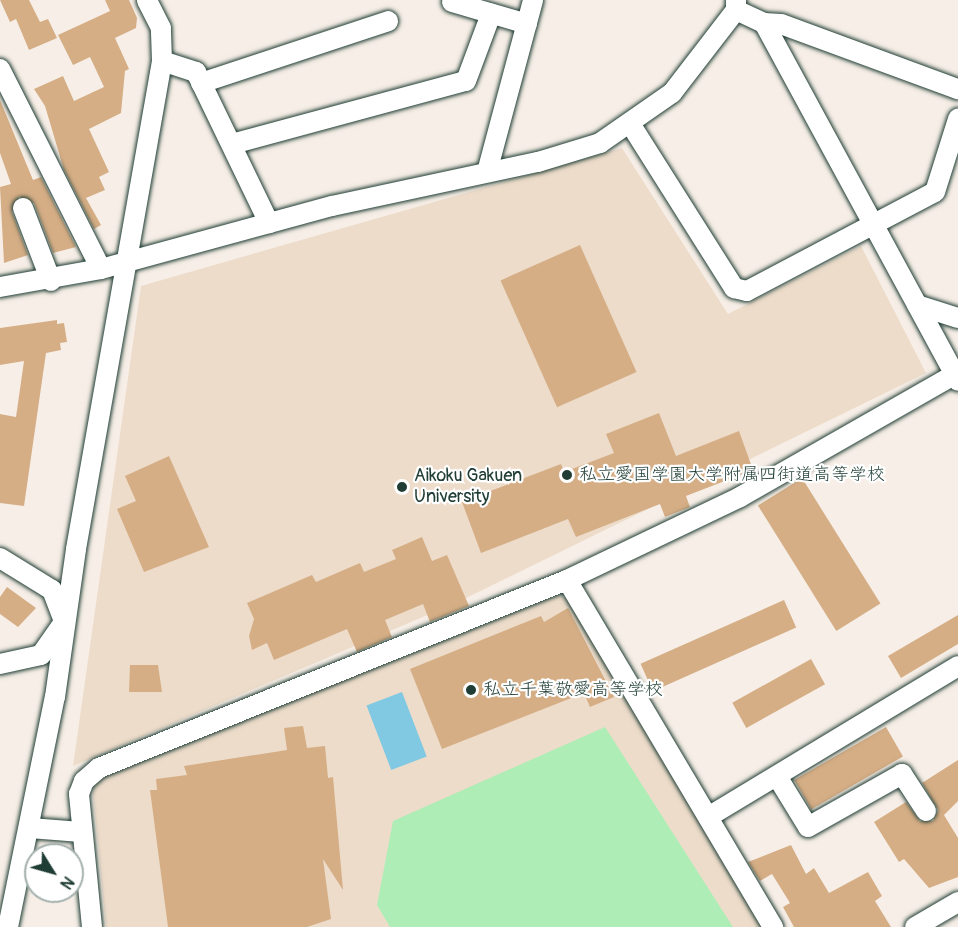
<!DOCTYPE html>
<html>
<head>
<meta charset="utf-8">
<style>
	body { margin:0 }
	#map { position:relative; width:958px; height:927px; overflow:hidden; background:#f7efe7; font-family:Pangolin,"Klee One",sans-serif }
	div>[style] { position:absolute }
	.built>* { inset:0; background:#eddcca }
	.green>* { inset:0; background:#aeeeb6 }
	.water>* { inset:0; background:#81c8e2; transform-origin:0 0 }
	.building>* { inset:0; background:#d5ae86; transform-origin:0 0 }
	.roads { filter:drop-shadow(0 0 2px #1f3d34) drop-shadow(0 0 2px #1f3d34) }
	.minor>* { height:20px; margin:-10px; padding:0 10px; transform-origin:10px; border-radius:10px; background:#fff }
	.dots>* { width:16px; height:16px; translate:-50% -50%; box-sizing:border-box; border:3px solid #fff; border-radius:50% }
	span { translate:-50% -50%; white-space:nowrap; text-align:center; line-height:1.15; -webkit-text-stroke:4.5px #fff; paint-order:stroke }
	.poi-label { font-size:18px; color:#1f3d34 }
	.left { translate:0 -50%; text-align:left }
	.north { position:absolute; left:24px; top:843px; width:60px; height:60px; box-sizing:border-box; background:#fff; border:2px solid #a5b1ae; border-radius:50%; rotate:127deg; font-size:16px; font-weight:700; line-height:24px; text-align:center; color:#1f3d34 }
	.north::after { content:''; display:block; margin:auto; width:21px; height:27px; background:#1f3d34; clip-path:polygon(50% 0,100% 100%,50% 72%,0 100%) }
</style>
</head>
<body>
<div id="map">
	<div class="built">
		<i style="clip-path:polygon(622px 148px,728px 314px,861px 246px,926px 373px,458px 602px,73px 766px,141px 286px)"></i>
		<i style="clip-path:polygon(558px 595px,568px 600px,763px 927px,106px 927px,93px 794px,96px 780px)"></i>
	</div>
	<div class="green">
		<i style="clip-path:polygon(605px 727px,733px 927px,390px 927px,377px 905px,393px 821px)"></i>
	</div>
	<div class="water">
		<i style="left:402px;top:692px;width:69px;height:38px;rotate:69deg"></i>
	</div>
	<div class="building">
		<i style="clip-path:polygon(0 0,29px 0,40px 22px,48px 19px,57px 38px,29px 50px,16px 19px,10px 22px)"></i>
		<i style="clip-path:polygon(105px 0,129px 0,137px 18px,136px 28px,115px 38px,129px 69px,125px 71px,121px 113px,89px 129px,109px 172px,99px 177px,105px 190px,86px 198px,101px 225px,94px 229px,64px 170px,45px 106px,34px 89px,63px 76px,74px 101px,104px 87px,90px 57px,73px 65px,58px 35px,110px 11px)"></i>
		<i style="clip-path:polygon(0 100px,33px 180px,41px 177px,76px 247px,53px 253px,34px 203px,19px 197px,12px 212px,28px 255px,4px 263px,0 187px,11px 184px,0 153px)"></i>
		<i style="left:580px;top:245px;width:139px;height:87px;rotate:66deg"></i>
		<i style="clip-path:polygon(57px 320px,57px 324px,64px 323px,67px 342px,60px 343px,61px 350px,46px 353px,24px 506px,0 503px,0 414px,16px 417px,24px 361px,0 365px,0 328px)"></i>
		<i style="clip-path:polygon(659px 413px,676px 456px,739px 431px,753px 470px,686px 496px,690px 507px,665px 517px,660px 504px,576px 537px,568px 519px,481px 553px,462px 502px,561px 464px,564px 472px,614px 453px,606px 434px)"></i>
		<i style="clip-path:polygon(169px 456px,209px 547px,144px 572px,117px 509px,136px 501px,125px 476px)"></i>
		<i style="left:802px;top:478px;width:148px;height:52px;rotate:58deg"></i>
		<i style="clip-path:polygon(422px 537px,432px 561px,447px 555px,469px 606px,430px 622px,423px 604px,385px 620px,392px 637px,357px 652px,347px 629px,274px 660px,267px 643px,252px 650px,249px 636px,254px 619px,247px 603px,312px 575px,316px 582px,360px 563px,364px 572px,396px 559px,392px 550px)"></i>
		<i style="clip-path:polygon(7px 587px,36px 608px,18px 627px,0 614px,0 597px)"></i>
		<i style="left:784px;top:600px;width:30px;height:157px;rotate:66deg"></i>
		<i style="clip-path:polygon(568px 608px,614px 697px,590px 707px,584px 693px,442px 749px,410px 669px,541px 616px,544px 622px)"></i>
		<i style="clip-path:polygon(958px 615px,958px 644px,901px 678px,888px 656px)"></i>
		<i style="left:811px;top:659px;width:29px;height:90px;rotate:61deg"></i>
		<i style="clip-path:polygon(130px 665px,158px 665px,162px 692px,129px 692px)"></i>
		<i style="clip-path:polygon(303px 726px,307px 748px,325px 746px,328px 778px,333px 777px,343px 890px,323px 859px,331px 919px,307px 927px,168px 927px,150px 790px,157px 790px,156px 779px,187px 775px,184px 766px,287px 750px,284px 728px)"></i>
		<i style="left:886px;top:727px;width:34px;height:106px;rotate:60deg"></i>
		<i style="clip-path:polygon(958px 760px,958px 801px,944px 815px,958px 838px,958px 877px,929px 888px,904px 859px,899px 862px,874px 822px,906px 802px,920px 821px,933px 821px,938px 810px,922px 783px)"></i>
		<i style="clip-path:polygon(791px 845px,806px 874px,814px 868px,829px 893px,868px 872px,882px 896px,875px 901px,891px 927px,794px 927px,783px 907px,790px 903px,772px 874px,760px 881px,748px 862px)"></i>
	</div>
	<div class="roads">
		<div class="minor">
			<i style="left:452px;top:2px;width:78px;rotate:16.3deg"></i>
			<i style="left:736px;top:10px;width:31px;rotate:25deg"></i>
			<i style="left:764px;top:23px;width:407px;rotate:61.5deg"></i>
			<i style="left:764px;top:23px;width:17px;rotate:3deg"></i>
			<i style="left:781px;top:24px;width:189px;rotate:20.2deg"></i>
			<i style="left:162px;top:61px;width:36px;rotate:18deg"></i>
			<i style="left:196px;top:72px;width:168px;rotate:64.2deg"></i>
			<i style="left:0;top:69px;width:224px;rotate:63.2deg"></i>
			<i style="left:201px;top:83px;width:197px;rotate:-18.3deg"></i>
			<i style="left:631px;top:125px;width:193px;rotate:57.7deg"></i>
			<i style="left:734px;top:288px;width:13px;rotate:13deg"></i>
			<i style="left:747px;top:291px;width:212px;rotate:-27.8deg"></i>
			<i style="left:935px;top:192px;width:77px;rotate:-72.5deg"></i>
			<i style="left:232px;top:144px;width:242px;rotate:-15.1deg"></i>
			<i style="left:466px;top:81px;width:72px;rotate:-69.5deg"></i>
			<i style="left:487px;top:172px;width:178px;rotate:-75deg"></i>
			<i style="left:23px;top:208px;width:78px;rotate:69deg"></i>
			<i style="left:0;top:287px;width:103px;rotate:-10.1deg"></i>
			<i style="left:101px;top:269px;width:239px;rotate:-15.3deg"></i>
			<i style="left:332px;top:206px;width:211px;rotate:-12.1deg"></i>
			<i style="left:538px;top:162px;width:65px;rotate:-17deg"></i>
			<i style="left:600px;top:143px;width:88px;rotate:-34.8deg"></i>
			<i style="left:672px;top:93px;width:105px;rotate:-52.4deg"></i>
			<i style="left:736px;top:10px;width:10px;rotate:-90deg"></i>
			<i style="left:917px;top:305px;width:43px;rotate:17.6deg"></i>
			<i style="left:0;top:558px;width:61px;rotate:31.6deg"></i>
			<i style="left:52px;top:590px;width:34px;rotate:69deg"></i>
			<i style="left:64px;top:622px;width:40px;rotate:124.9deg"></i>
			<i style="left:41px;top:655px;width:42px;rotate:167.6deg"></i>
			<i style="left:567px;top:580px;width:404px;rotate:59.3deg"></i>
			<i style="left:778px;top:778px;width:57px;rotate:58.5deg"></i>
			<i style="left:808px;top:827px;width:108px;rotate:-29.4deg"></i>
			<i style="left:902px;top:774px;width:44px;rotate:57deg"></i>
			<i style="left:708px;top:817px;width:292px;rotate:-31.1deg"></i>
			<i style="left:30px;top:828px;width:51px;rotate:4.5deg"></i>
			<i style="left:8px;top:927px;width:235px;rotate:-78.5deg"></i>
			<i style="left:55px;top:697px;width:149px;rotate:-81.9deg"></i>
			<i style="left:76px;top:549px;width:496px;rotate:-80deg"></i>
			<i style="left:162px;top:61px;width:33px;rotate:-92deg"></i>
			<i style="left:161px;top:28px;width:31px;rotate:-117deg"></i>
			<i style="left:92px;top:927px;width:134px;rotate:-95.6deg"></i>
			<i style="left:79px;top:794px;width:14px;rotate:-69deg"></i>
			<i style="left:84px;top:781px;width:20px;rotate:-41deg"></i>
			<i style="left:99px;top:768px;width:504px;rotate:-21.89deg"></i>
			<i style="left:567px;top:580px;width:192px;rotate:-25.6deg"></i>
			<i style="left:740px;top:497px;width:246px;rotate:-29.7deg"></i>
			<i style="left:915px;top:927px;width:50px;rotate:-30.2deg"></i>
		</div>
	</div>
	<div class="dots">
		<i style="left:567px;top:475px;background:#1f3d34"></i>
		<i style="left:402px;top:487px;background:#1f3d34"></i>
		<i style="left:471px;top:690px;background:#1f3d34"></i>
	</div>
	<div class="poi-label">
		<span class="left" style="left:579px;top:475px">私立愛国学園大学附属四街道高等学校</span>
		<span class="left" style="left:414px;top:487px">Aikoku Gakuen<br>University</span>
		<span class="left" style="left:483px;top:690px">私立千葉敬愛高等学校</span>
	</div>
	<div class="north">N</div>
</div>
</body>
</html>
